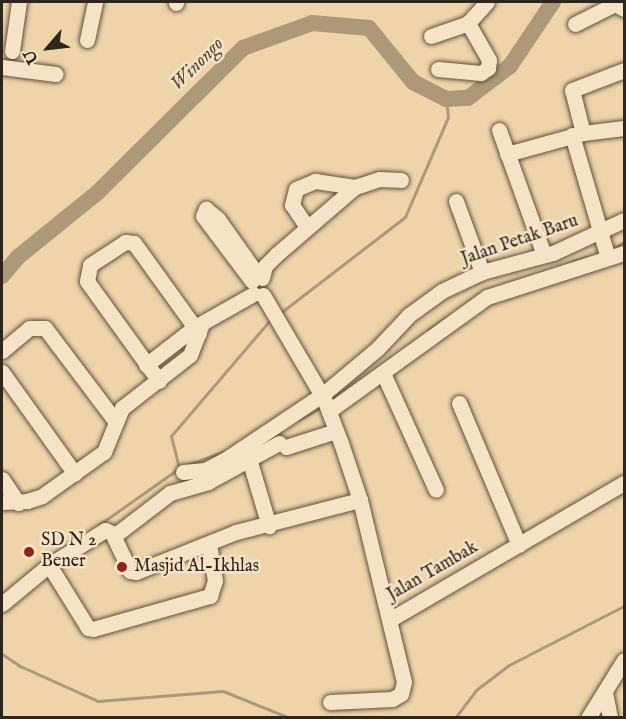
<!DOCTYPE html>
<html>
<head>
<meta charset="utf-8">
<style>
	body { margin:0 }
	#map { position:relative; width:626px; height:719px; overflow:hidden; background:#efd3a9; font-family:"IM FELL English",serif }
	div>[style] { position:absolute }
	.stream>* { height:3px; margin:-1.5px; padding:0 1.5px; transform-origin:1.5px; border-radius:1.5px; background:#ad9879 }
	.river>* { height:16px; margin:-8px; padding:0 8px; transform-origin:8px; border-radius:8px; background:#ad9879 }
	.roads { filter:drop-shadow(0 0 2px #5e503f) drop-shadow(0 0 2px #5e503f) }
	.minor>* { height:15px; margin:-7.5px; padding:0 7.5px; transform-origin:7.5px; border-radius:7.5px; background:#f5e2c7 }
	.dots>* { width:16px; height:16px; translate:-50% -50%; box-sizing:border-box; border:3px solid #f5e2c7; border-radius:50% }
	span { translate:-50% -50%; white-space:nowrap; text-align:center; line-height:1.15; -webkit-text-stroke:5px #f5e2c7; paint-order:stroke }
	.street-label { font-size:18px; color:#2e251c }
	.poi-label { font-size:18px; color:#2e251c }
	.left { translate:0 -50%; text-align:left }
	.water-label { font-size:20px; color:#544838; font-style:italic }
	.frame { position:absolute; inset:0; border:3px solid #2e251c; pointer-events:none }
	.north { position:absolute; left:18px; top:18px; width:60px; height:60px; -webkit-text-stroke:4px #f5e2c7; paint-order:stroke; rotate:242deg; font-size:16px; font-weight:700; line-height:24px; text-align:center; color:#2e251c }
	.north::after { content:''; display:block; margin:auto; width:21px; height:27px; background:#2e251c; clip-path:polygon(50% 0,100% 100%,50% 72%,0 100%) }
</style>
</head>
<body>
<div id="map">
	<div class="stream">
		<i style="left:615px;top:248px;width:11px;rotate:-34deg"></i>
		<i style="left:571px;top:262px;width:16px;rotate:-18deg"></i>
		<i style="left:279px;top:314px;width:159px;rotate:-37.6deg"></i>
		<i style="left:405px;top:217px;width:109px;rotate:-66.7deg"></i>
		<i style="left:448px;top:117px;width:18px;rotate:-96deg"></i>
		<i style="left:428px;top:330px;width:27px;rotate:-34deg"></i>
		<i style="left:298px;top:420px;width:26px;rotate:-28deg"></i>
		<i style="left:187px;top:465px;width:38px;rotate:-20deg"></i>
		<i style="left:179px;top:468px;width:33px;rotate:-104deg"></i>
		<i style="left:171px;top:436px;width:154px;rotate:-49.5deg"></i>
		<i style="left:100px;top:524px;width:95px;rotate:-35.2deg"></i>
		<i style="left:2px;top:654px;width:22px;rotate:34deg"></i>
		<i style="left:20px;top:666px;width:85px;rotate:24.2deg"></i>
		<i style="left:98px;top:701px;width:125px;rotate:-4.6deg"></i>
		<i style="left:223px;top:691px;width:72px;rotate:21.9deg"></i>
		<i style="left:455px;top:718px;width:35px;rotate:-53deg"></i>
		<i style="left:476px;top:690px;width:41px;rotate:-37.1deg"></i>
		<i style="left:509px;top:665px;width:129px;rotate:-27.2deg"></i>
	</div>
	<div class="river">
		<i style="left:2px;top:276px;width:25px;rotate:-50deg"></i>
		<i style="left:18px;top:257px;width:102px;rotate:-39deg"></i>
		<i style="left:97px;top:193px;width:206px;rotate:-44.8deg"></i>
		<i style="left:243px;top:48px;width:73px;rotate:-19.9deg"></i>
		<i style="left:312px;top:23px;width:57px;rotate:5deg"></i>
		<i style="left:369px;top:28px;width:70px;rotate:50.8deg"></i>
		<i style="left:413px;top:82px;width:37px;rotate:27deg"></i>
		<i style="left:446px;top:99px;width:22px;rotate:-3deg"></i>
		<i style="left:468px;top:98px;width:53px;rotate:-37.3deg"></i>
		<i style="left:510px;top:66px;width:77px;rotate:-56.1deg"></i>
	</div>
	<div class="roads">
		<div class="minor">
			<i style="left:176px;top:3px;width:1px;rotate:-90deg"></i>
			<i style="left:575px;top:24px;width:45px;rotate:-26.6deg"></i>
			<i style="left:615px;top:4px;width:10px;rotate:29deg"></i>
			<i style="left:431px;top:36px;width:39px;rotate:-19deg"></i>
			<i style="left:468px;top:23px;width:28px;rotate:-48deg"></i>
			<i style="left:87px;top:40px;width:39px;rotate:-78deg"></i>
			<i style="left:12px;top:51px;width:49px;rotate:-81.9deg"></i>
			<i style="left:2px;top:67px;width:54px;rotate:7.4deg"></i>
			<i style="left:438px;top:69px;width:43px;rotate:5.3deg"></i>
			<i style="left:481px;top:73px;width:9px;rotate:-36deg"></i>
			<i style="left:488px;top:68px;width:8px;rotate:-83deg"></i>
			<i style="left:489px;top:60px;width:43px;rotate:-119.6deg"></i>
			<i style="left:499px;top:130px;width:133px;rotate:70.2deg"></i>
			<i style="left:583px;top:133px;width:44px;rotate:-104.3deg"></i>
			<i style="left:572px;top:90px;width:56px;rotate:-21deg"></i>
			<i style="left:572px;top:135px;width:128px;rotate:73.7deg"></i>
			<i style="left:507px;top:154px;width:79px;rotate:-15.4deg"></i>
			<i style="left:583px;top:133px;width:41px;rotate:-7deg"></i>
			<i style="left:456px;top:201px;width:76px;rotate:69.9deg"></i>
			<i style="left:307px;top:227px;width:27px;rotate:-124deg"></i>
			<i style="left:292px;top:205px;width:16px;rotate:-76deg"></i>
			<i style="left:296px;top:189px;width:21px;rotate:-23deg"></i>
			<i style="left:315px;top:181px;width:40px;rotate:8.5deg"></i>
			<i style="left:262px;top:278px;width:12px;rotate:-76deg"></i>
			<i style="left:265px;top:266px;width:17px;rotate:-45deg"></i>
			<i style="left:277px;top:254px;width:103px;rotate:-40.7deg"></i>
			<i style="left:355px;top:187px;width:26px;rotate:-18deg"></i>
			<i style="left:380px;top:179px;width:21px;rotate:3deg"></i>
			<i style="left:252px;top:281px;width:81px;rotate:-127deg"></i>
			<i style="left:203px;top:216px;width:8px;rotate:-67deg"></i>
			<i style="left:206px;top:209px;width:16px;rotate:40deg"></i>
			<i style="left:218px;top:219px;width:71px;rotate:54.7deg"></i>
			<i style="left:263px;top:295px;width:121px;rotate:59.6deg"></i>
			<i style="left:324px;top:399px;width:47px;rotate:68.9deg"></i>
			<i style="left:341px;top:443px;width:60px;rotate:71.6deg"></i>
			<i style="left:360px;top:500px;width:187px;rotate:76.4deg"></i>
			<i style="left:404px;top:682px;width:12px;rotate:104deg"></i>
			<i style="left:401px;top:694px;width:10px;rotate:151deg"></i>
			<i style="left:392px;top:699px;width:62px;rotate:177.2deg"></i>
			<i style="left:2px;top:351px;width:35px;rotate:-40deg"></i>
			<i style="left:29px;top:328px;width:16px"></i>
			<i style="left:45px;top:328px;width:118px;rotate:52.9deg"></i>
			<i style="left:146px;top:365px;width:62px;rotate:-37.8deg"></i>
			<i style="left:195px;top:327px;width:67px;rotate:-29.6deg"></i>
			<i style="left:2px;top:372px;width:125px;rotate:54.4deg"></i>
			<i style="left:383px;top:373px;width:128px;rotate:65.6deg"></i>
			<i style="left:159px;top:381px;width:123px;rotate:-125.8deg"></i>
			<i style="left:87px;top:281px;width:16px;rotate:-79deg"></i>
			<i style="left:90px;top:265px;width:42px;rotate:-33.3deg"></i>
			<i style="left:125px;top:242px;width:9px;rotate:6deg"></i>
			<i style="left:134px;top:243px;width:111px;rotate:54.2deg"></i>
			<i style="left:459px;top:403px;width:154px;rotate:67.1deg"></i>
			<i style="left:329px;top:411px;width:195px;rotate:-35.8deg"></i>
			<i style="left:487px;top:297px;width:144px;rotate:-17.8deg"></i>
			<i style="left:286px;top:447px;width:52px;rotate:-17.7deg"></i>
			<i style="left:250px;top:462px;width:67px;rotate:73.5deg"></i>
			<i style="left:183px;top:472px;width:22px;rotate:-5deg"></i>
			<i style="left:205px;top:470px;width:27px;rotate:-28deg"></i>
			<i style="left:229px;top:457px;width:112px;rotate:-33.7deg"></i>
			<i style="left:322px;top:395px;width:72px;rotate:-39.9deg"></i>
			<i style="left:377px;top:349px;width:47px;rotate:-46.7deg"></i>
			<i style="left:409px;top:315px;width:41px;rotate:-36deg"></i>
			<i style="left:442px;top:291px;width:44px;rotate:-25.4deg"></i>
			<i style="left:482px;top:272px;width:73px;rotate:-15deg"></i>
			<i style="left:553px;top:253px;width:78px;rotate:-24.9deg"></i>
			<i style="left:2px;top:479px;width:29px;rotate:56deg"></i>
			<i style="left:2px;top:502px;width:25px;rotate:-2deg"></i>
			<i style="left:27px;top:501px;width:16px;rotate:-18deg"></i>
			<i style="left:42px;top:496px;width:76px;rotate:-35.4deg"></i>
			<i style="left:104px;top:452px;width:48px;rotate:-67.8deg"></i>
			<i style="left:122px;top:408px;width:86px;rotate:-37.9deg"></i>
			<i style="left:190px;top:355px;width:31px;rotate:-69deg"></i>
			<i style="left:114px;top:536px;width:71px;rotate:-37.5deg"></i>
			<i style="left:170px;top:493px;width:40px;rotate:-16deg"></i>
			<i style="left:208px;top:482px;width:81px;rotate:-28.8deg"></i>
			<i style="left:49px;top:565px;width:74px;rotate:58.2deg"></i>
			<i style="left:88px;top:628px;width:5px;rotate:11deg"></i>
			<i style="left:93px;top:629px;width:122px;rotate:-15.8deg"></i>
			<i style="left:210px;top:596px;width:16px;rotate:-72deg"></i>
			<i style="left:215px;top:581px;width:38px;rotate:-99deg"></i>
			<i style="left:2px;top:604px;width:61px;rotate:-39.7deg"></i>
			<i style="left:49px;top:565px;width:66px;rotate:-32deg"></i>
			<i style="left:105px;top:530px;width:8px;rotate:23deg"></i>
			<i style="left:112px;top:533px;width:42px;rotate:64.7deg"></i>
			<i style="left:130px;top:571px;width:6px;rotate:9deg"></i>
			<i style="left:136px;top:572px;width:108px;rotate:-21.8deg"></i>
			<i style="left:236px;top:532px;width:128px;rotate:-14.5deg"></i>
			<i style="left:391px;top:619px;width:270px;rotate:-30.3deg"></i>
			<i style="left:605px;top:692px;width:26px;rotate:79deg"></i>
			<i style="left:588px;top:718px;width:68px;rotate:-58.2deg"></i>
		</div>
	</div>
	<div class="dots">
		<i style="left:29px;top:552px;background:#8f2418"></i>
		<i style="left:122px;top:567px;background:#8f2418"></i>
	</div>
	<div class="street-label">
		<span style="left:520px;top:241px;rotate:-19deg">Jalan Petak Baru</span>
		<span style="left:433px;top:572px;rotate:-30deg">Jalan Tambak</span>
	</div>
	<div class="poi-label">
		<span class="left" style="left:41px;top:552px">SD N 2<br>Bener</span>
		<span class="left" style="left:134px;top:567px">Masjid Al-Ikhlas</span>
	</div>
	<div class="water-label">
		<span style="left:197px;top:64px;rotate:-45deg">Winongo</span>
	</div>
	<div class="frame"></div>
	<div class="north">U</div>
</div>
</body>
</html>
